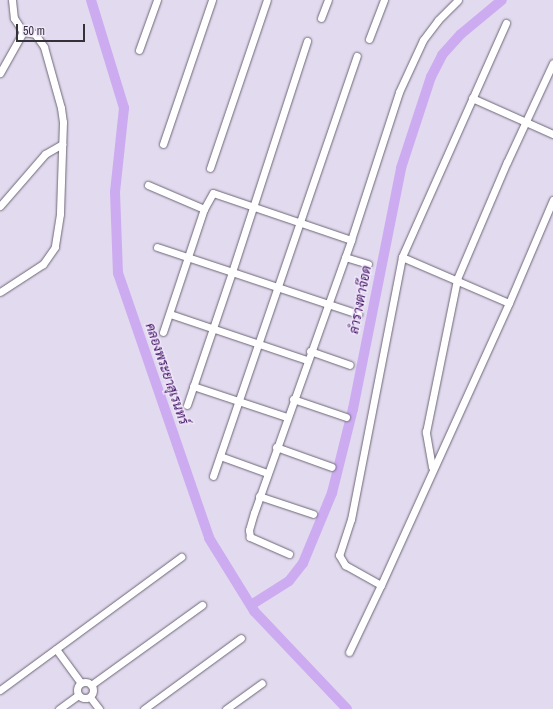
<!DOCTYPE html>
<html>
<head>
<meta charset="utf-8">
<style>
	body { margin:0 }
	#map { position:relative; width:553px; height:709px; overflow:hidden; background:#e2daee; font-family:"Archivo Narrow",Sarabun,sans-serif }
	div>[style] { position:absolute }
	.canal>* { height:10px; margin:-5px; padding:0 5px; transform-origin:5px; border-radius:5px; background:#ccabf1 }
	.roads { filter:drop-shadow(0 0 1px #6d6677) drop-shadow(0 0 1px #6d6677) }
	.street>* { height:7px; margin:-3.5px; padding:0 3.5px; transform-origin:3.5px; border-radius:3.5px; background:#fff }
	.street>.ring { margin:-3.5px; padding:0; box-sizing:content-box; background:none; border:7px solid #fff; border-radius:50% }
	span { translate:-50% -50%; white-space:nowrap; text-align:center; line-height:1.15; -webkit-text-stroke:3px #f0e7fb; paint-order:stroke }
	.water-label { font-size:13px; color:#3b0b5d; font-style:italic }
	.scale { position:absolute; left:16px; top:24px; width:69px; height:18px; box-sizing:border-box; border:2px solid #353139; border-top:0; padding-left:5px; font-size:12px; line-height:14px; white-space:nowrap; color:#353139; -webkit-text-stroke:3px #f0e7fb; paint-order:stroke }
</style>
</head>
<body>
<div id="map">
	<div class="canal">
		<i style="left:91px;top:0;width:113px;rotate:73deg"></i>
		<i style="left:124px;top:108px;width:84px;rotate:96.1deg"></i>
		<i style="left:115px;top:192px;width:81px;rotate:87.9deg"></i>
		<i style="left:118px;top:273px;width:280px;rotate:71deg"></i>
		<i style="left:209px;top:538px;width:86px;rotate:58.3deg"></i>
		<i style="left:254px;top:611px;width:135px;rotate:46.5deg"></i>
		<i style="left:251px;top:605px;width:45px;rotate:-32.3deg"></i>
		<i style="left:289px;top:581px;width:23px;rotate:-52deg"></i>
		<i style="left:303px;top:563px;width:76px;rotate:-67.5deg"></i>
		<i style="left:332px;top:493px;width:87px;rotate:-76deg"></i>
		<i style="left:353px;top:409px;width:246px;rotate:-78.7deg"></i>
		<i style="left:401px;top:168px;width:96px;rotate:-71.8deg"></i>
		<i style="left:431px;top:77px;width:25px;rotate:-63deg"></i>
		<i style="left:442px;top:55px;width:28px;rotate:-48deg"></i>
		<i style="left:461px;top:34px;width:53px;rotate:-39.7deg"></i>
	</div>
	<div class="roads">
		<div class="street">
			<i style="left:12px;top:0;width:18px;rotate:84deg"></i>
			<i style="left:14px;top:18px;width:17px;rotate:57deg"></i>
			<i style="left:321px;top:18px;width:19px;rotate:-69deg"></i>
			<i style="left:506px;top:23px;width:256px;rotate:114deg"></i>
			<i style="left:402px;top:257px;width:116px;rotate:23.3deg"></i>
			<i style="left:509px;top:303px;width:112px;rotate:-66.9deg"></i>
			<i style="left:369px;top:39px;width:42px;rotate:-69deg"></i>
			<i style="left:139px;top:50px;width:53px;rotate:-70.2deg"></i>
			<i style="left:0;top:73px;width:47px;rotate:-60.7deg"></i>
			<i style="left:23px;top:32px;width:12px;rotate:9deg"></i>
			<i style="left:35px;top:34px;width:16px;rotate:55deg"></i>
			<i style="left:44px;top:47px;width:63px;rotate:74.4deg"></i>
			<i style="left:61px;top:108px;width:14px;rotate:82deg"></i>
			<i style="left:63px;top:122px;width:92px;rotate:91.9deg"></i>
			<i style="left:60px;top:214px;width:33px;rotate:99deg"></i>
			<i style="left:55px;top:247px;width:21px;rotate:125deg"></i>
			<i style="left:43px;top:264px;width:51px;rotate:146.9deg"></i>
			<i style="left:472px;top:98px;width:89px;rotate:24deg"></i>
			<i style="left:163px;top:144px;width:152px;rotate:-71.2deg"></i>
			<i style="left:210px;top:168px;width:177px;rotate:-71.3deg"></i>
			<i style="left:148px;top:185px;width:61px;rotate:23.2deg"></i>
			<i style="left:0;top:206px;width:69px;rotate:-49.1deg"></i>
			<i style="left:45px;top:154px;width:20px;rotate:-30deg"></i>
			<i style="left:157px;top:247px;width:79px;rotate:18.4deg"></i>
			<i style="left:232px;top:272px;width:243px;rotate:-72deg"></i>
			<i style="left:345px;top:257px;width:24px;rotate:17deg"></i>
			<i style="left:402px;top:257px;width:267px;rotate:101deg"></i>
			<i style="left:351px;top:519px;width:38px;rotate:108deg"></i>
			<i style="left:339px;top:555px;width:12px;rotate:59deg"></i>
			<i style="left:345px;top:565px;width:41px;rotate:29.1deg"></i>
			<i style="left:381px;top:585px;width:310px;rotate:-65.6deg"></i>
			<i style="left:170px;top:314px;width:145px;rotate:18.6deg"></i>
			<i style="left:163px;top:332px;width:130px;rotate:-71.6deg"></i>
			<i style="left:204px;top:209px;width:18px;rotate:-61deg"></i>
			<i style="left:213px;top:193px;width:146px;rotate:18.8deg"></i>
			<i style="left:310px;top:351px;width:42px;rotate:19.3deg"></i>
			<i style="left:193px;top:386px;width:99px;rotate:18.3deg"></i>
			<i style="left:293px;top:399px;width:56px;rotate:18.8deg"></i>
			<i style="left:187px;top:405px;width:140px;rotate:-71.3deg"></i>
			<i style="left:232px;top:272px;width:133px;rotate:18.4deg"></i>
			<i style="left:276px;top:447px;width:59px;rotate:19.7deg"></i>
			<i style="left:220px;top:456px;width:50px;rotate:19.9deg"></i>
			<i style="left:432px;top:467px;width:36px;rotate:-100deg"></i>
			<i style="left:426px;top:432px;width:156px;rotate:-78.5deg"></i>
			<i style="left:457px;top:279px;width:127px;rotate:-66.9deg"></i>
			<i style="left:507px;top:162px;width:109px;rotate:-65.1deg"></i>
			<i style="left:213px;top:476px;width:444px;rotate:-71.1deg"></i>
			<i style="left:259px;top:496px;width:57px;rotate:18.4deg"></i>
			<i style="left:289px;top:554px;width:43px;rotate:-156.4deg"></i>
			<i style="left:250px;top:537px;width:7px;rotate:-98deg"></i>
			<i style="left:249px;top:530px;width:18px;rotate:-74deg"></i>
			<i style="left:254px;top:513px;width:290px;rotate:-70.4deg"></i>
			<i style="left:351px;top:240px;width:156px;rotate:-72deg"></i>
			<i style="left:399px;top:92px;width:57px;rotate:-65.2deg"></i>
			<i style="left:423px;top:40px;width:25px;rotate:-53deg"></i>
			<i style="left:438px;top:20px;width:28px;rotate:-45deg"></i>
			<i style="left:56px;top:649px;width:42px;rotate:53.7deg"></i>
			<i style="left:349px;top:652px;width:74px;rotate:-64.5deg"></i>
			<i class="ring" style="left:77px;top:682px;width:9px;height:9px"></i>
			<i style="left:91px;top:685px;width:137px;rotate:-35.8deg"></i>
			<i style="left:0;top:690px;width:225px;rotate:-36.3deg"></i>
			<i style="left:90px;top:697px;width:15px;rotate:53deg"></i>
			<i style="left:59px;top:709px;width:24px;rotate:-36deg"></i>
			<i style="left:144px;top:709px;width:120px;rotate:-36.2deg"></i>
			<i style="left:226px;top:709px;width:44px;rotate:-35.8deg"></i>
		</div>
	</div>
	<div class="water-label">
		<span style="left:361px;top:300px;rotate:-79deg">ลำรางตาจ๊อด</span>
		<span style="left:166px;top:374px;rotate:71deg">คลองพระยาสุเรนทร์</span>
	</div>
	<div class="scale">50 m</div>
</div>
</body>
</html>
